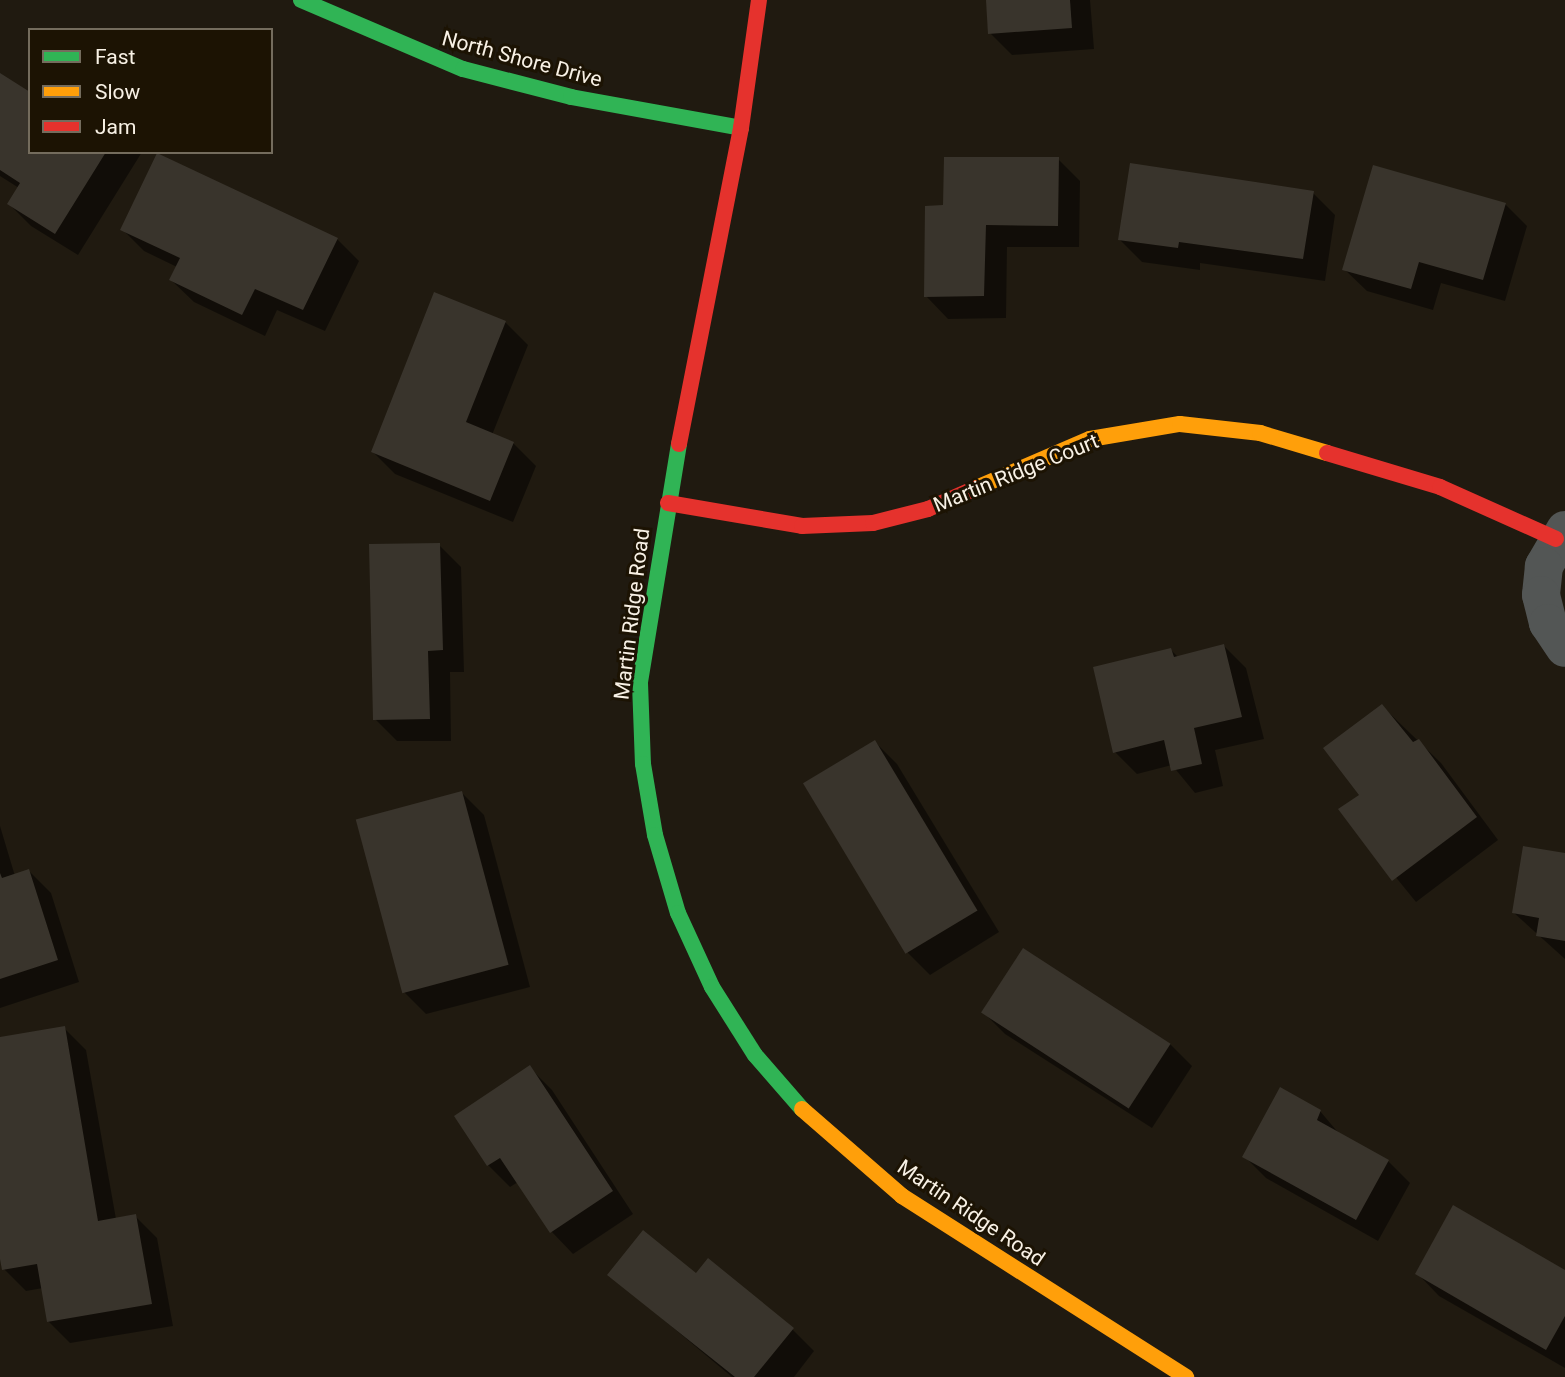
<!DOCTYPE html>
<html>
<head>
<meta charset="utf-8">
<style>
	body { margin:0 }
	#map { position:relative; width:1565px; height:1377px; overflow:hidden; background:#201a10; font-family:Roboto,sans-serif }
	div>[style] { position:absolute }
	.shadow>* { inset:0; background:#0007 }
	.building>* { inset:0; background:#39342c; transform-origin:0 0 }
	.street>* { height:38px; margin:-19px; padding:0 19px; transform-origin:19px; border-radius:19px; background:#535655 }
	.fast>* { height:16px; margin:-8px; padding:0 8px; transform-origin:8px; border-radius:8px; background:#30b455 }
	.slow>* { height:16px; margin:-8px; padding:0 8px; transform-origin:8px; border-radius:8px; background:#ff9f0a }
	.jam>* { height:16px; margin:-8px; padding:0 8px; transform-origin:8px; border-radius:8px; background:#e5322d }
	span { translate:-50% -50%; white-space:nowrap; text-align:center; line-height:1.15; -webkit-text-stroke:6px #1c1303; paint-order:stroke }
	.street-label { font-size:21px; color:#f8f1e5 }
	.legend { position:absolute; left:28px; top:28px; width:245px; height:126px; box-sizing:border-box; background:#1c1303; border:2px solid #746c5d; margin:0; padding:9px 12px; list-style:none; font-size:21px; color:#f8f1e5 }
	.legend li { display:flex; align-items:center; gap:14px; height:35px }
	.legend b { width:35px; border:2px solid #746c5d }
</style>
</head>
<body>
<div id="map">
	<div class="shadow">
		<i style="clip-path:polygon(987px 0,1090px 0,1094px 49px,1012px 55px,990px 33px)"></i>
		<i style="clip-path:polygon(0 76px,30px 152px,142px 152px,78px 255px,31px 226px,9px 204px,19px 188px,0 176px)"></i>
		<i style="clip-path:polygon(1058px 159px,1080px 181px,1079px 247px,1007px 247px,1006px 318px,948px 319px,926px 296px,945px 207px)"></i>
		<i style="clip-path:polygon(1313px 193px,1335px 215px,1325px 281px,1200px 263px,1200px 270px,1142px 262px,1120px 240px)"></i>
		<i style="clip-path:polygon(1505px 204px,1527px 226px,1505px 301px,1441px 283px,1433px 310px,1367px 291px,1344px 269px)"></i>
		<i style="clip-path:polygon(122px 229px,337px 239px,359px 261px,325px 331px,277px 310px,265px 336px,194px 302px,171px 280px,177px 267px,144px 251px)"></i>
		<i style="clip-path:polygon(435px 295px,506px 323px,528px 345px,492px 435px,513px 443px,536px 466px,513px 522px,395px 474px,373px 452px)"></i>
		<i style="clip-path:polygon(439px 545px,461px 567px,464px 672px,450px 672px,451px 741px,397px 741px,375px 719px)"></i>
		<i style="clip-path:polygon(1224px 646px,1246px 668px,1264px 739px,1215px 750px,1223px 786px,1195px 793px,1172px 765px,1137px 774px,1115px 752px,1171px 650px,1179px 658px)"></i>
		<i style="clip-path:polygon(1382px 706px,1441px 763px,1498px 840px,1416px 902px,1341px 810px,1361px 795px)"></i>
		<i style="clip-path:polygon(875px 742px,897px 764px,999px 932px,930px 975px,908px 953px)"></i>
		<i style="clip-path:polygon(462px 793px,484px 815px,530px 987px,426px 1014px,404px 992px)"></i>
		<i style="clip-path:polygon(0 826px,15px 876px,29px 871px,51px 893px,79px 982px,0 1008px)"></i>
		<i style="clip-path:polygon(1565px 855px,1565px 959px,1513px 912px)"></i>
		<i style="clip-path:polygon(1023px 950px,1170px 1044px,1192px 1066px,1152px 1128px,1005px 1034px,983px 1012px)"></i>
		<i style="clip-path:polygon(64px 1028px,86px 1050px,116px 1219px,135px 1216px,157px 1238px,173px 1326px,70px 1343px,48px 1321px,43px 1288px,26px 1291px,4px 1269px,0 1038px)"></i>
		<i style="clip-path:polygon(529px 1067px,552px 1090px,633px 1214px,573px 1254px,551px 1231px,518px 1182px,510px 1187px,488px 1165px,456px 1116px)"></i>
		<i style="clip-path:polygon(1320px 1111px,1341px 1136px,1388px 1161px,1410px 1183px,1378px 1241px,1266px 1178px,1244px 1156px)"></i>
		<i style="clip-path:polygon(1565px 1272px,1565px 1368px,1439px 1296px,1417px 1273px)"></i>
		<i style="clip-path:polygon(609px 1274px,696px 1275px,792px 1329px,814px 1351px,794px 1377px,732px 1377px)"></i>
	</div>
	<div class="building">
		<i style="clip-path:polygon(986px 0,1070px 0,1072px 28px,988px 34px)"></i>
		<i style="clip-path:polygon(0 73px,30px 92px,30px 152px,106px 152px,55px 234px,7px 204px,20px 183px,0 170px)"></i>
		<i style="clip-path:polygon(157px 153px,338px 238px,303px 310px,255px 289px,242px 315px,169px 280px,180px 258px,120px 230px)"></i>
		<i style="clip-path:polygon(944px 157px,1059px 157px,1058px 226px,986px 225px,984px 296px,924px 297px,925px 206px,943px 205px)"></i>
		<i style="clip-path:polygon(1130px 163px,1314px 191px,1303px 259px,1179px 242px,1178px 248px,1118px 240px)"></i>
		<i style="clip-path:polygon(1373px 165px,1506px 203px,1483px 280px,1419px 262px,1411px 289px,1342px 270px)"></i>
		<i style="clip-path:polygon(434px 292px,506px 321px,466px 422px,514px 442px,490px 501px,371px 452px)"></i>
		<i style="clip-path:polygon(440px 543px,443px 650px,428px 651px,430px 719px,373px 720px,369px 544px)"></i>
		<i style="clip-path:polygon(1224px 644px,1242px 717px,1194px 728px,1202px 764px,1171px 771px,1164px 740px,1113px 753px,1093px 667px,1171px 648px,1174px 657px)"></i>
		<i style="clip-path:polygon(1382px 704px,1413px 742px,1419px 739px,1477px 817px,1392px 881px,1338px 809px,1359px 795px,1323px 748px)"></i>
		<i style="left:875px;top:740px;width:199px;height:84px;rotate:59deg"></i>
		<i style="left:462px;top:791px;width:180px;height:110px;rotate:75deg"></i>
		<i style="clip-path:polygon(1523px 846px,1565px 853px,1565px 941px,1536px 936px,1539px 918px,1512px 913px)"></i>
		<i style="clip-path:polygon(29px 869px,58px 960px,0 979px,0 873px,2px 878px)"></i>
		<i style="left:1023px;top:948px;width:176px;height:77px;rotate:33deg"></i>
		<i style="clip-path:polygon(65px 1026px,98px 1221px,136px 1214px,152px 1304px,47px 1322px,37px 1264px,2px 1270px,0 1259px,0 1037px)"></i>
		<i style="clip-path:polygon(530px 1065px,613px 1191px,550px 1233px,500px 1158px,487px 1166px,454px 1116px)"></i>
		<i style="clip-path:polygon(1280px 1087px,1321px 1110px,1317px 1120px,1389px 1160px,1356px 1220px,1242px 1157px)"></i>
		<i style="clip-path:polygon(1453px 1205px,1565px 1270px,1565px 1316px,1546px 1350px,1415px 1274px)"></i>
		<i style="clip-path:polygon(643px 1230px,696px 1273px,708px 1258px,794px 1328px,754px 1377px,735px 1377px,607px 1275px)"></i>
	</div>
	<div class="street">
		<i style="left:1565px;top:530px;width:42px;rotate:120.3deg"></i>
		<i style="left:1544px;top:566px;width:29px;rotate:96deg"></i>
		<i style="left:1541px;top:595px;width:29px;rotate:76deg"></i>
		<i style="left:1548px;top:623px;width:30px;rotate:56deg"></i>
	</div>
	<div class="fast">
		<i style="left:301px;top:0;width:176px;rotate:23.1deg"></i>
		<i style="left:463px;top:69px;width:112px;rotate:14.5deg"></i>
		<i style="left:571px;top:97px;width:173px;rotate:10.3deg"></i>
		<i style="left:679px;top:444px;width:242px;rotate:99.3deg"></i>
		<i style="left:640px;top:683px;width:81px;rotate:87.9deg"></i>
		<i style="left:643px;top:764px;width:72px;rotate:80.4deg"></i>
		<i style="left:655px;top:835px;width:81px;rotate:73.6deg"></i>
		<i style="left:678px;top:913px;width:81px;rotate:65.3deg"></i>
		<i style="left:712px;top:987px;width:80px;rotate:57.7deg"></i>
		<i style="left:755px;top:1055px;width:72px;rotate:49deg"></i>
	</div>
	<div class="slow">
		<i style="left:976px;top:488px;width:124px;rotate:-23.3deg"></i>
		<i style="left:1090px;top:439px;width:91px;rotate:-9.5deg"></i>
		<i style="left:1180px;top:424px;width:81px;rotate:6.4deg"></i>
		<i style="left:1260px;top:433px;width:70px;rotate:16.6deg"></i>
		<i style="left:802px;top:1109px;width:133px;rotate:41deg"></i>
		<i style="left:902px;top:1196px;width:337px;rotate:32.5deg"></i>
	</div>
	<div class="jam">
		<i style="left:679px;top:444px;width:322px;rotate:-78.9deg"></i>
		<i style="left:741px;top:128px;width:129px;rotate:-82deg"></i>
		<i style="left:1327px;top:453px;width:118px;rotate:16.7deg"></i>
		<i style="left:1440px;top:487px;width:127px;rotate:24.1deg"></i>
		<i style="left:668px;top:503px;width:136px;rotate:9.7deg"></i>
		<i style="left:802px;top:526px;width:71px;rotate:-2.4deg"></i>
		<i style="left:873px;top:523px;width:57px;rotate:-14.3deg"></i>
		<i style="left:928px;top:509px;width:52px;rotate:-23.6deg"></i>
	</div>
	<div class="street-label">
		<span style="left:522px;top:59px;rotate:15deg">North Shore Drive</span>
		<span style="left:1016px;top:473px;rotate:-22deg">Martin Ridge Court</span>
		<span style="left:632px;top:614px;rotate:-83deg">Martin Ridge Road</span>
		<span style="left:971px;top:1213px;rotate:34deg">Martin Ridge Road</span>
	</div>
	<ul class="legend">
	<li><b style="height:9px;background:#30b455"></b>Fast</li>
	<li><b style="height:9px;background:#ff9f0a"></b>Slow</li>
	<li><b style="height:9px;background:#e5322d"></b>Jam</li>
	</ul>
</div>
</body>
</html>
